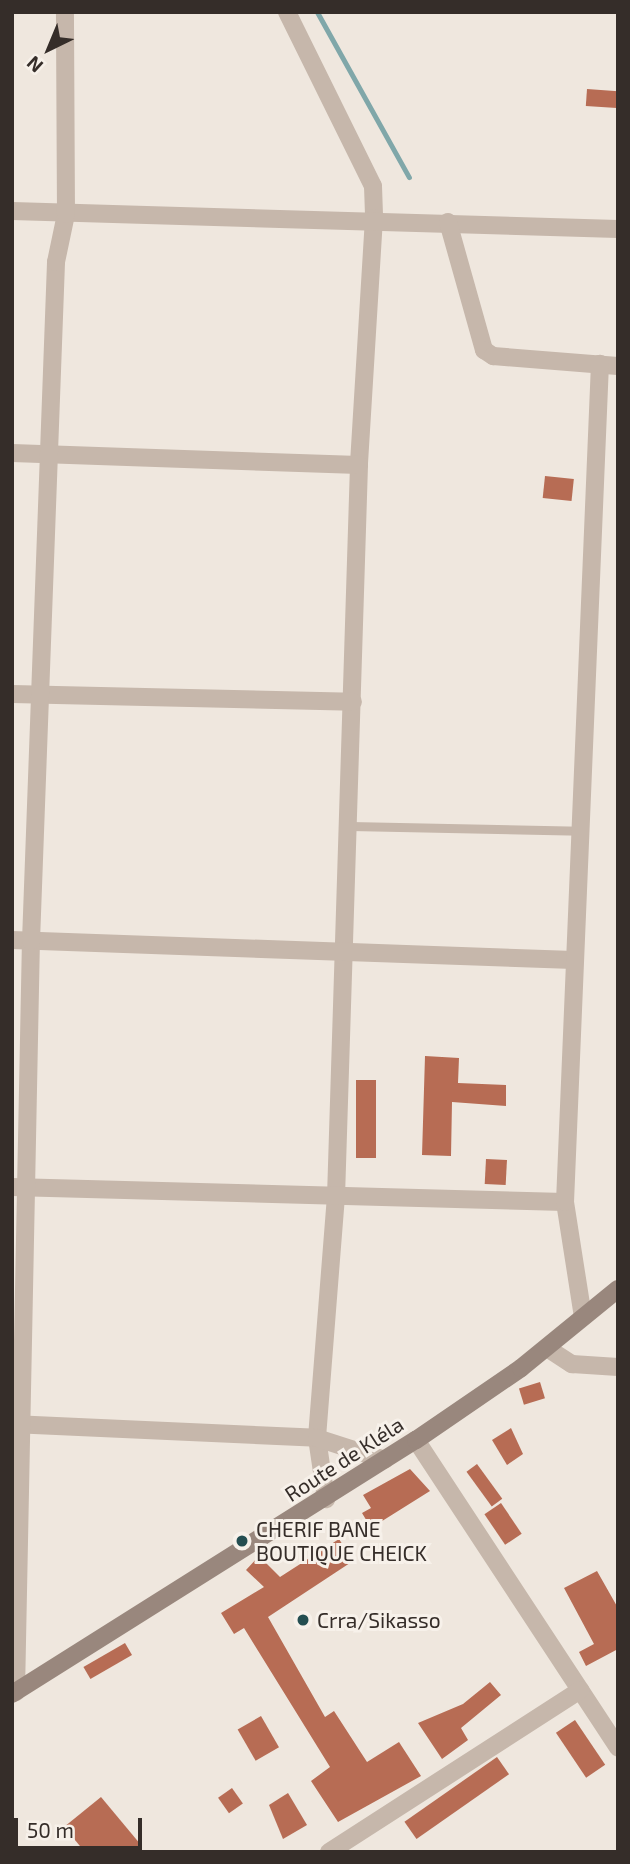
<!DOCTYPE html>
<html>
<head>
<meta charset="utf-8">
<style>
	body { margin:0 }
	#map { position:relative; width:630px; height:1864px; overflow:hidden; background:#efe7de; font-family:"Exo 2",sans-serif }
	div>[style] { position:absolute }
	.stream>* { height:5px; margin:-2.5px; padding:0 2.5px; transform-origin:2.5px; border-radius:2.5px; background:#80a7a9 }
	.building>* { inset:0; background:#b76c54; transform-origin:0 0 }
	.service>* { height:9px; margin:-4.5px; padding:0 4.5px; transform-origin:4.5px; border-radius:4.5px; background:#c6b7ab }
	.minor>* { height:18px; margin:-9px; padding:0 9px; transform-origin:9px; border-radius:9px; background:#c6b7ab }
	.secondary>* { height:18px; margin:-9px; padding:0 9px; transform-origin:9px; border-radius:9px; background:#99877d }
	.dots>* { width:19px; height:19px; translate:-50% -50%; box-sizing:border-box; border:4px solid #f7f1ea; border-radius:50% }
	span { translate:-50% -50%; white-space:nowrap; text-align:center; line-height:1.15; -webkit-text-stroke:6px #f7f1ea; paint-order:stroke }
	.street-label { font-size:21px; color:#352d29 }
	.poi-label { font-size:21px; color:#352d29 }
	.left { translate:0 -50%; text-align:left }
	.frame { position:absolute; inset:0; border:14px solid #352d29; pointer-events:none }
	.north { position:absolute; left:14px; top:14px; width:70px; height:70px; -webkit-text-stroke:5px #f7f1ea; paint-order:stroke; rotate:223deg; font-size:19px; font-weight:700; line-height:28px; text-align:center; color:#352d29 }
	.north::after { content:''; display:block; margin:auto; width:24px; height:32px; background:#352d29; clip-path:polygon(50% 0,100% 100%,50% 72%,0 100%) }
	.scale { position:absolute; left:14px; top:1818px; width:128px; height:32px; box-sizing:border-box; border:4px solid #352d29; border-top:0; padding-left:9px; font-size:21px; line-height:24px; white-space:nowrap; color:#352d29; -webkit-text-stroke:5px #f7f1ea; paint-order:stroke }
</style>
</head>
<body>
<div id="map">
	<div class="stream">
		<i style="left:317px;top:12px;width:189px;rotate:60.9deg"></i>
	</div>
	<div class="building">
		<i style="left:587px;top:89px;width:31px;height:17px;rotate:4deg"></i>
		<i style="left:545px;top:476px;width:29px;height:22px;rotate:6deg"></i>
		<i style="clip-path:polygon(425px 1056px,459px 1058px,458px 1083px,506px 1085px,506px 1106px,452px 1102px,451px 1156px,422px 1155px)"></i>
		<i style="left:356px;top:1080px;width:20px;height:78px"></i>
		<i style="left:486px;top:1159px;width:21px;height:25px;rotate:3deg"></i>
		<i style="left:540px;top:1382px;width:17px;height:22px;rotate:73deg"></i>
		<i style="clip-path:polygon(511px 1428px,523px 1454px,507px 1465px,492px 1440px)"></i>
		<i style="left:477px;top:1464px;width:43px;height:13px;rotate:54deg"></i>
		<i style="clip-path:polygon(410px 1469px,430px 1491px,371px 1528px,362px 1513px,371px 1508px,363px 1495px)"></i>
		<i style="left:501px;top:1503px;width:37px;height:20px;rotate:56deg"></i>
		<i style="clip-path:polygon(339px 1539px,353px 1561px,268px 1617px,325px 1717px,334px 1711px,367px 1762px,399px 1742px,421px 1776px,338px 1822px,311px 1781px,330px 1767px,244px 1628px,234px 1634px,221px 1613px,264px 1587px,246px 1570px,259px 1556px,280px 1577px)"></i>
		<i style="clip-path:polygon(597px 1571px,618px 1608px,618px 1649px,586px 1666px,579px 1652px,594px 1644px,564px 1588px)"></i>
		<i style="left:125px;top:1643px;width:14px;height:48px;rotate:60deg"></i>
		<i style="clip-path:polygon(490px 1682px,501px 1695px,461px 1728px,468px 1740px,442px 1759px,418px 1723px,463px 1704px)"></i>
		<i style="left:261px;top:1716px;width:36px;height:27px;rotate:60deg"></i>
		<i style="left:575px;top:1720px;width:54px;height:23px;rotate:56deg"></i>
		<i style="left:497px;top:1757px;width:21px;height:113px;rotate:55deg"></i>
		<i style="left:232px;top:1788px;width:19px;height:17px;rotate:55deg"></i>
		<i style="clip-path:polygon(288px 1793px,307px 1825px,283px 1839px,269px 1805px)"></i>
		<i style="clip-path:polygon(101px 1797px,141px 1845px,133px 1852px,85px 1852px,64px 1827px)"></i>
	</div>
	<div class="service">
		<i style="left:350px;top:826px;width:230px;rotate:1.2deg"></i>
	</div>
	<div class="minor">
		<i style="left:287px;top:12px;width:194px;rotate:63.7deg"></i>
		<i style="left:373px;top:186px;width:32px;rotate:88deg"></i>
		<i style="left:374px;top:218px;width:247px;rotate:93.5deg"></i>
		<i style="left:359px;top:465px;width:731px;rotate:91.8deg"></i>
		<i style="left:336px;top:1196px;width:243px;rotate:94.5deg"></i>
		<i style="left:317px;top:1438px;width:62px;rotate:81.6deg"></i>
		<i style="left:12px;top:211px;width:606px;rotate:1.7deg"></i>
		<i style="left:448px;top:222px;width:133px;rotate:74.3deg"></i>
		<i style="left:484px;top:350px;width:11px;rotate:34deg"></i>
		<i style="left:493px;top:356px;width:125px;rotate:4.6deg"></i>
		<i style="left:12px;top:453px;width:347px;rotate:2deg"></i>
		<i style="left:12px;top:694px;width:341px;rotate:1.3deg"></i>
		<i style="left:12px;top:940px;width:562px;rotate:2.04deg"></i>
		<i style="left:12px;top:1187px;width:553px;rotate:1.55deg"></i>
		<i style="left:583px;top:1317px;width:116px;rotate:-98.9deg"></i>
		<i style="left:565px;top:1202px;width:839px;rotate:-87.61deg"></i>
		<i style="left:547px;top:1348px;width:30px;rotate:33deg"></i>
		<i style="left:572px;top:1364px;width:46px;rotate:3.7deg"></i>
		<i style="left:12px;top:1424px;width:305px;rotate:2.6deg"></i>
		<i style="left:317px;top:1438px;width:71px;rotate:17.9deg"></i>
		<i style="left:416px;top:1440px;width:368px;rotate:56.7deg"></i>
		<i style="left:16px;top:1692px;width:751px;rotate:-88.86deg"></i>
		<i style="left:31px;top:941px;width:679px;rotate:-87.89deg"></i>
		<i style="left:56px;top:262px;width:49px;rotate:-78.2deg"></i>
		<i style="left:66px;top:214px;width:202px;rotate:-90.3deg"></i>
		<i style="left:329px;top:1852px;width:299px;rotate:-32.8deg"></i>
	</div>
	<div class="secondary">
		<i style="left:12px;top:1694px;width:477px;rotate:-32.2deg"></i>
		<i style="left:416px;top:1440px;width:127px;rotate:-34.4deg"></i>
		<i style="left:521px;top:1368px;width:125px;rotate:-39.2deg"></i>
	</div>
	<div class="dots">
		<i style="left:242px;top:1541px;background:#244e51"></i>
		<i style="left:303px;top:1620px;background:#244e51"></i>
	</div>
	<div class="street-label">
		<span style="left:344px;top:1459px;rotate:-33deg">Route de Kléla</span>
	</div>
	<div class="poi-label">
		<span class="left" style="left:256px;top:1541px">CHERIF BANE<br>BOUTIQUE CHEICK</span>
		<span class="left" style="left:317px;top:1620px">Crra/Sikasso</span>
	</div>
	<div class="frame"></div>
	<div class="north">N</div>
	<div class="scale">50 m</div>
</div>
</body>
</html>
